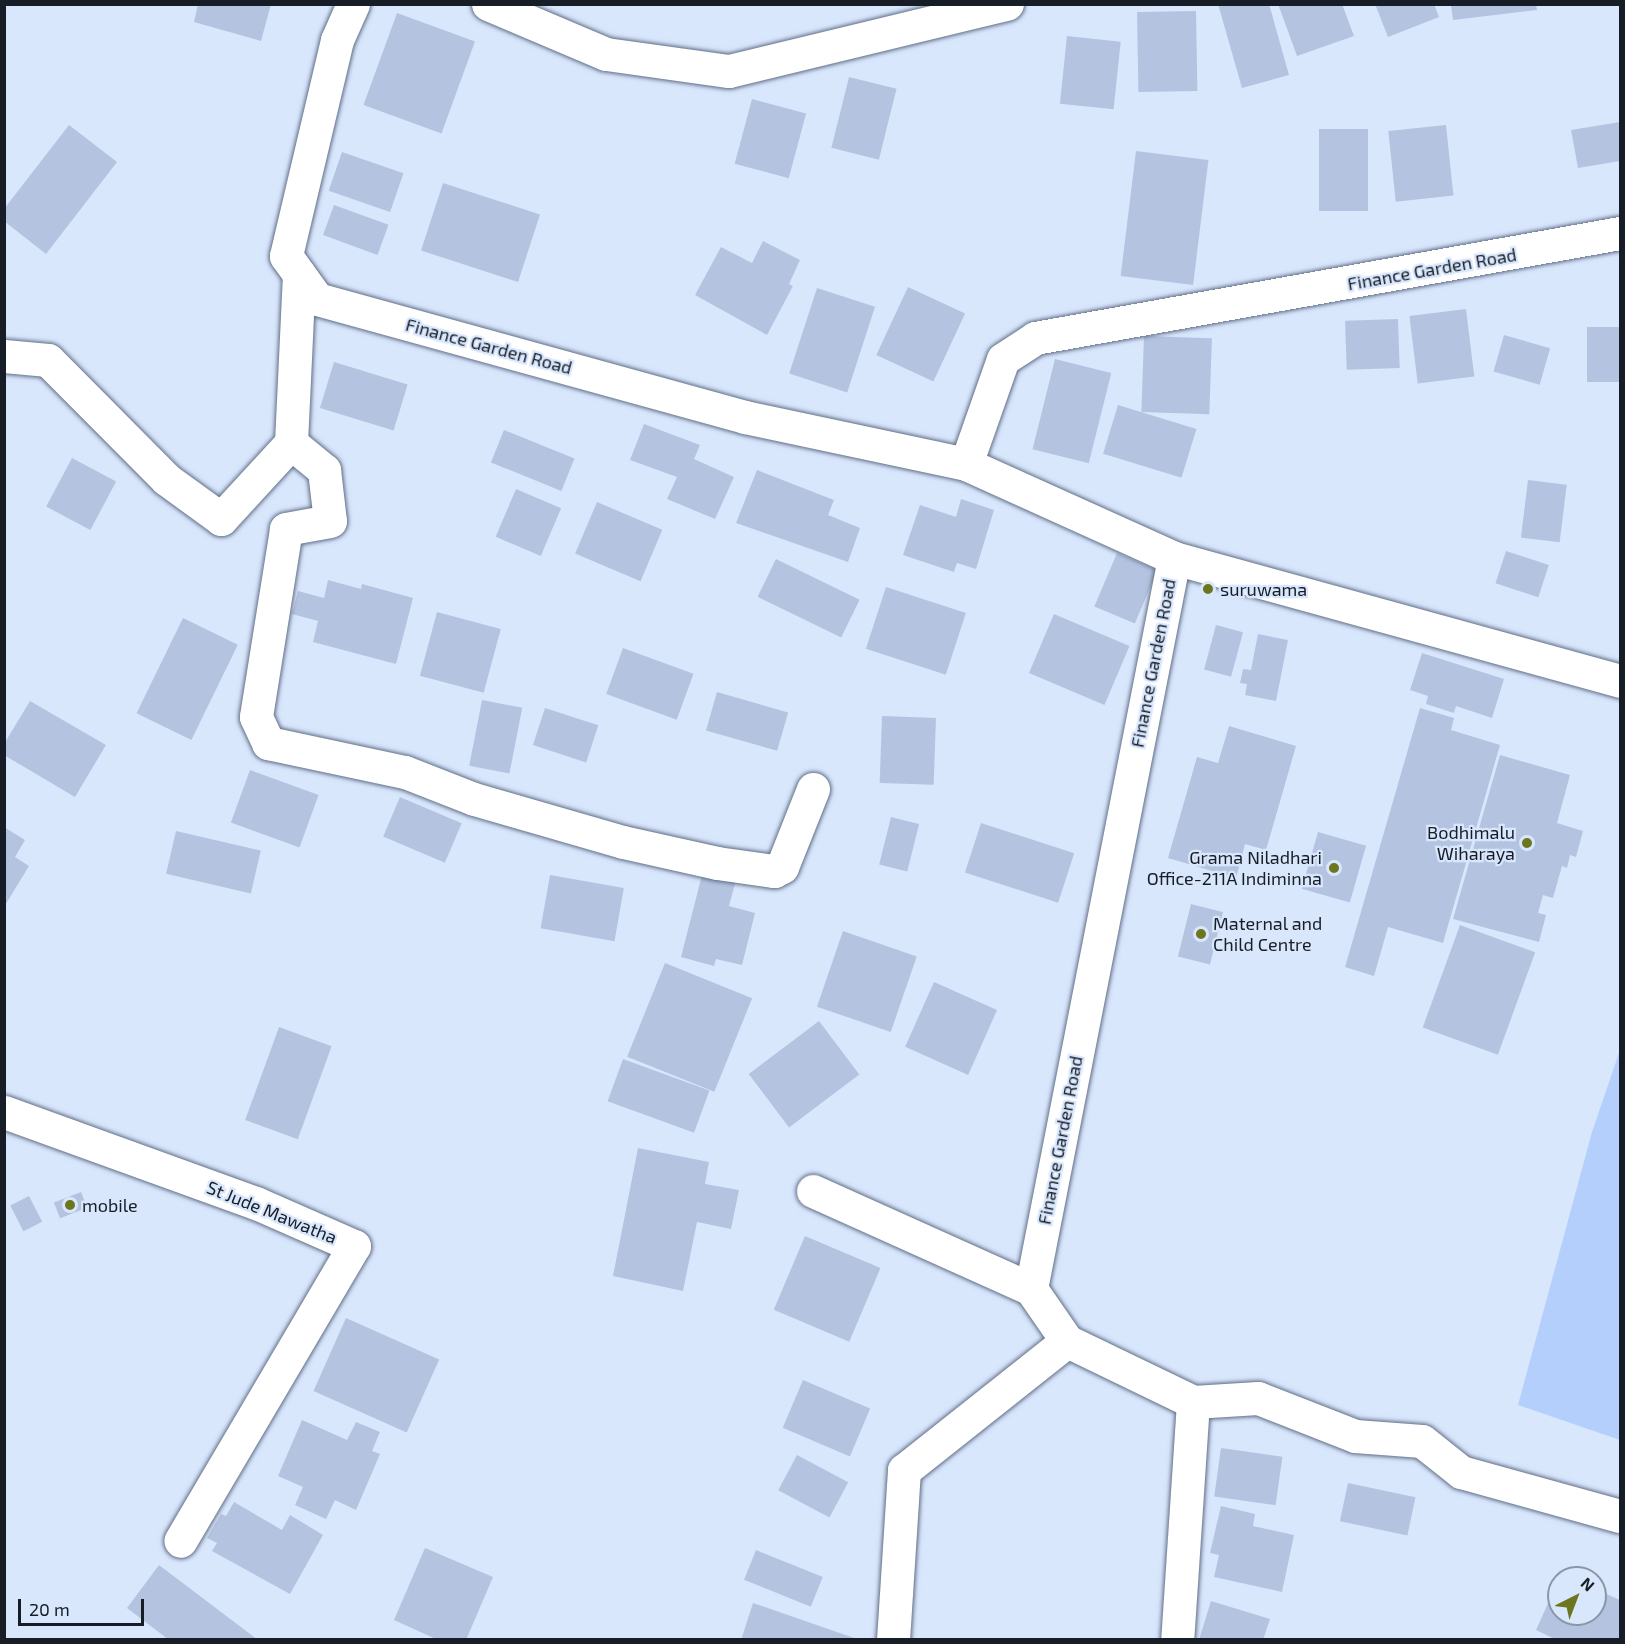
<!DOCTYPE html>
<html>
<head>
<meta charset="utf-8">
<style>
	body { margin:0 }
	#map { position:relative; width:1625px; height:1644px; overflow:hidden; background:#d9e7fd; font-family:"Exo 2",sans-serif }
	div>[style] { position:absolute }
	.green>* { inset:0; background:#b5cffc }
	.building>* { inset:0; background:#b4c4e0; transform-origin:0 0 }
	.roads { filter:drop-shadow(0 0 2px #606f87) drop-shadow(0 0 2px #606f87) }
	.street>* { height:33px; margin:-16.5px; padding:0 16.5px; transform-origin:16.5px; border-radius:16.5px; background:#fff }
	.dots>* { width:16px; height:16px; translate:-50% -50%; box-sizing:border-box; border:3px solid #d9e7fd; border-radius:50% }
	span { translate:-50% -50%; white-space:nowrap; text-align:center; line-height:1.15; -webkit-text-stroke:4.5px #d9e7fd; paint-order:stroke }
	.street-label { font-size:18px; color:#171d27 }
	.poi-label { font-size:18px; color:#171d27 }
	.left { translate:0 -50%; text-align:left }
	.right { translate:-100% -50%; text-align:right }
	.frame { position:absolute; inset:0; border:6px solid #171d27; pointer-events:none }
	.north { position:absolute; left:1547px; top:1566px; width:60px; height:60px; box-sizing:border-box; background:#d9e7fd; border:2px solid #8b96a7; border-radius:50%; rotate:42deg; font-size:16px; font-weight:700; line-height:24px; text-align:center; color:#171d27 }
	.north::after { content:''; display:block; margin:auto; width:21px; height:27px; background:#6d751e; clip-path:polygon(50% 0,100% 100%,50% 72%,0 100%) }
	.scale { position:absolute; left:18px; top:1599px; width:126px; height:27px; box-sizing:border-box; border:3px solid #171d27; border-top:0; padding-left:8px; font-size:18px; line-height:21px; white-space:nowrap; color:#171d27; -webkit-text-stroke:4px #d9e7fd; paint-order:stroke }
</style>
</head>
<body>
<div id="map">
	<div class="green">
		<i style="clip-path:polygon(1620px 1050px,1620px 1440px,1518px 1405px,1592px 1132px)"></i>
	</div>
	<div class="building">
		<i style="clip-path:polygon(198px 4px,271px 4px,261px 41px,194px 22px)"></i>
		<i style="clip-path:polygon(1218px 4px,1269px 4px,1289px 75px,1242px 88px)"></i>
		<i style="clip-path:polygon(1278px 4px,1342px 4px,1354px 36px,1297px 56px)"></i>
		<i style="clip-path:polygon(1375px 4px,1434px 4px,1439px 17px,1388px 37px)"></i>
		<i style="clip-path:polygon(1451px 5px,1536px 5px,1537px 10px,1453px 20px)"></i>
		<i style="left:1196px;top:11px;width:80px;height:59px;rotate:89deg"></i>
		<i style="left:397px;top:13px;width:83px;height:98px;rotate:20deg"></i>
		<i style="left:1067px;top:36px;width:54px;height:68px;rotate:6deg"></i>
		<i style="left:849px;top:77px;width:49px;height:73px;rotate:14deg"></i>
		<i style="left:752px;top:99px;width:56px;height:67px;rotate:15deg"></i>
		<i style="clip-path:polygon(1620px 122px,1620px 161px,1578px 168px,1571px 130px)"></i>
		<i style="clip-path:polygon(69px 125px,117px 162px,46px 254px,4px 221px,4px 209px)"></i>
		<i style="left:1446px;top:125px;width:71px;height:58px;rotate:84deg"></i>
		<i style="left:1319px;top:129px;width:49px;height:82px"></i>
		<i style="left:1136px;top:151px;width:73px;height:126px;rotate:7deg"></i>
		<i style="left:342px;top:152px;width:65px;height:41px;rotate:19deg"></i>
		<i style="left:443px;top:183px;width:102px;height:71px;rotate:18deg"></i>
		<i style="left:334px;top:205px;width:58px;height:32px;rotate:20deg"></i>
		<i style="clip-path:polygon(763px 241px,800px 260px,789px 284px,793px 286px,767px 335px,695px 295px,721px 247px,752px 263px)"></i>
		<i style="left:908px;top:287px;width:63px;height:75px;rotate:25deg"></i>
		<i style="left:817px;top:288px;width:61px;height:90px;rotate:18deg"></i>
		<i style="left:1466px;top:309px;width:68px;height:57px;rotate:83deg"></i>
		<i style="left:1398px;top:319px;width:49px;height:53px;rotate:88deg"></i>
		<i style="left:1620px;top:327px;width:55px;height:33px;rotate:90deg"></i>
		<i style="left:1504px;top:335px;width:48px;height:38px;rotate:16deg"></i>
		<i style="left:1144px;top:336px;width:68px;height:76px;rotate:2deg"></i>
		<i style="left:1055px;top:359px;width:58px;height:93px;rotate:14deg"></i>
		<i style="left:334px;top:362px;width:77px;height:48px;rotate:17deg"></i>
		<i style="left:1118px;top:405px;width:82px;height:51px;rotate:17deg"></i>
		<i style="clip-path:polygon(644px 424px,700px 445px,694px 459px,734px 477px,715px 519px,667px 499px,677px 477px,630px 460px)"></i>
		<i style="left:504px;top:430px;width:76px;height:35px;rotate:22deg"></i>
		<i style="left:72px;top:458px;width:50px;height:55px;rotate:28deg"></i>
		<i style="clip-path:polygon(757px 470px,834px 500px,828px 515px,860px 528px,848px 562px,736px 523px)"></i>
		<i style="left:1528px;top:480px;width:39px;height:58px;rotate:7deg"></i>
		<i style="left:516px;top:489px;width:49px;height:52px;rotate:23deg"></i>
		<i style="clip-path:polygon(961px 499px,994px 510px,976px 569px,957px 563px,954px 572px,903px 555px,920px 505px,956px 517px)"></i>
		<i style="left:597px;top:502px;width:71px;height:56px;rotate:23deg"></i>
		<i style="left:1506px;top:551px;width:45px;height:34px;rotate:18deg"></i>
		<i style="left:1117px;top:553px;width:44px;height:58px;rotate:23deg"></i>
		<i style="left:776px;top:559px;width:93px;height:42px;rotate:26deg"></i>
		<i style="clip-path:polygon(328px 580px,361px 589px,362px 584px,413px 598px,396px 664px,313px 642px,318px 621px,292px 614px,298px 591px,324px 598px)"></i>
		<i style="left:886px;top:587px;width:84px;height:65px;rotate:18deg"></i>
		<i style="left:437px;top:612px;width:66px;height:66px;rotate:15deg"></i>
		<i style="left:1054px;top:614px;width:82px;height:64px;rotate:23deg"></i>
		<i style="left:183px;top:618px;width:61px;height:106px;rotate:26deg"></i>
		<i style="left:1216px;top:625px;width:28px;height:46px;rotate:15deg"></i>
		<i style="clip-path:polygon(1258px 634px,1288px 640px,1276px 701px,1245px 695px,1247px 684px,1240px 683px,1243px 669px,1251px 670px)"></i>
		<i style="left:623px;top:648px;width:75px;height:49px;rotate:20deg"></i>
		<i style="clip-path:polygon(1422px 653px,1504px 679px,1492px 718px,1456px 706px,1454px 713px,1426px 704px,1428px 696px,1410px 690px)"></i>
		<i style="left:717px;top:692px;width:74px;height:40px;rotate:16deg"></i>
		<i style="left:482px;top:700px;width:41px;height:67px;rotate:11deg"></i>
		<i style="clip-path:polygon(30px 701px,106px 745px,75px 797px,4px 755px,4px 744px)"></i>
		<i style="left:545px;top:708px;width:56px;height:39px;rotate:18deg"></i>
		<i style="clip-path:polygon(1420px 708px,1454px 718px,1451px 730px,1500px 745px,1443px 943px,1388px 927px,1374px 976px,1345px 967px)"></i>
		<i style="left:882px;top:716px;width:54px;height:67px;rotate:2deg"></i>
		<i style="clip-path:polygon(1229px 726px,1296px 746px,1266px 850px,1245px 844px,1236px 878px,1168px 858px,1197px 757px,1218px 763px)"></i>
		<i style="clip-path:polygon(1500px 755px,1570px 775px,1557px 823px,1583px 831px,1576px 857px,1570px 855px,1567px 868px,1562px 866px,1553px 898px,1543px 895px,1538px 913px,1546px 915px,1539px 942px,1453px 919px)"></i>
		<i style="left:250px;top:770px;width:73px;height:56px;rotate:20deg"></i>
		<i style="left:400px;top:797px;width:67px;height:43px;rotate:23deg"></i>
		<i style="left:891px;top:817px;width:29px;height:49px;rotate:14deg"></i>
		<i style="left:981px;top:823px;width:98px;height:52px;rotate:18deg"></i>
		<i style="clip-path:polygon(4px 827px,25px 840px,15px 857px,29px 866px,4px 907px)"></i>
		<i style="left:176px;top:831px;width:87px;height:44px;rotate:13deg"></i>
		<i style="left:1318px;top:832px;width:50px;height:59px;rotate:16deg"></i>
		<i style="clip-path:polygon(703px 871px,736px 880px,729px 906px,755px 913px,742px 965px,716px 959px,714px 966px,681px 957px)"></i>
		<i style="left:550px;top:875px;width:75px;height:54px;rotate:10deg"></i>
		<i style="left:1191px;top:904px;width:33px;height:54px;rotate:14deg"></i>
		<i style="left:1460px;top:925px;width:80px;height:109px;rotate:20deg"></i>
		<i style="left:843px;top:931px;width:78px;height:80px;rotate:19deg"></i>
		<i style="left:665px;top:963px;width:94px;height:101px;rotate:22deg"></i>
		<i style="left:934px;top:982px;width:69px;height:71px;rotate:24deg"></i>
		<i style="left:819px;top:1021px;width:67px;height:88px;rotate:53deg"></i>
		<i style="left:279px;top:1027px;width:56px;height:99px;rotate:20deg"></i>
		<i style="left:623px;top:1059px;width:92px;height:45px;rotate:20deg"></i>
		<i style="clip-path:polygon(638px 1148px,709px 1162px,705px 1184px,739px 1190px,731px 1229px,697px 1222px,683px 1291px,613px 1276px)"></i>
		<i style="left:81px;top:1192px;width:17px;height:29px;rotate:69deg"></i>
		<i style="left:29px;top:1196px;width:29px;height:21px;rotate:63deg"></i>
		<i style="left:805px;top:1236px;width:82px;height:80px;rotate:23deg"></i>
		<i style="left:346px;top:1318px;width:102px;height:80px;rotate:24deg"></i>
		<i style="left:803px;top:1380px;width:73px;height:52px;rotate:23deg"></i>
		<i style="clip-path:polygon(302px 1420px,347px 1440px,356px 1422px,380px 1432px,372px 1451px,380px 1454px,356px 1510px,335px 1500px,326px 1519px,295px 1505px,303px 1487px,278px 1476px)"></i>
		<i style="left:1221px;top:1448px;width:62px;height:49px;rotate:8deg"></i>
		<i style="left:797px;top:1455px;width:58px;height:40px;rotate:28deg"></i>
		<i style="left:1348px;top:1483px;width:69px;height:39px;rotate:12deg"></i>
		<i style="clip-path:polygon(234px 1502px,282px 1530px,290px 1515px,323px 1535px,290px 1594px,212px 1551px,217px 1543px,207px 1538px,221px 1514px,226px 1516px)"></i>
		<i style="clip-path:polygon(1221px 1506px,1255px 1514px,1253px 1526px,1294px 1535px,1282px 1592px,1214px 1577px,1219px 1555px,1210px 1553px)"></i>
		<i style="clip-path:polygon(425px 1548px,493px 1577px,466px 1640px,438px 1640px,394px 1620px)"></i>
		<i style="left:756px;top:1550px;width:72px;height:32px;rotate:22deg"></i>
		<i style="clip-path:polygon(159px 1565px,258px 1640px,169px 1640px,127px 1608px)"></i>
		<i style="clip-path:polygon(1559px 1579px,1559px 1614px,1595px 1614px,1595px 1589px,1620px 1600px,1620px 1640px,1557px 1640px,1536px 1630px)"></i>
		<i style="clip-path:polygon(1211px 1601px,1270px 1619px,1263px 1640px,1199px 1640px)"></i>
		<i style="clip-path:polygon(753px 1603px,857px 1639px,857px 1640px,741px 1640px)"></i>
	</div>
	<div class="roads">
		<div class="street">
			<i style="left:353px;top:4px;width:39px;rotate:114deg"></i>
			<i style="left:337px;top:40px;width:222px;rotate:103.3deg"></i>
			<i style="left:286px;top:256px;width:53px;rotate:54.2deg"></i>
			<i style="left:317px;top:299px;width:444px;rotate:15.4deg"></i>
			<i style="left:745px;top:417px;width:226px;rotate:12deg"></i>
			<i style="left:966px;top:464px;width:228px;rotate:24.3deg"></i>
			<i style="left:1174px;top:558px;width:745px;rotate:101.07deg"></i>
			<i style="left:1031px;top:1289px;width:63px;rotate:55.3deg"></i>
			<i style="left:1067px;top:1341px;width:208px;rotate:141.6deg"></i>
			<i style="left:904px;top:1470px;width:170px;rotate:93.7deg"></i>
			<i style="left:488px;top:4px;width:128px;rotate:23deg"></i>
			<i style="left:606px;top:54px;width:124px;rotate:7.9deg"></i>
			<i style="left:729px;top:71px;width:286px;rotate:-13.6deg"></i>
			<i style="left:4px;top:356px;width:44px;rotate:5.2deg"></i>
			<i style="left:48px;top:360px;width:168px;rotate:45.2deg"></i>
			<i style="left:166px;top:479px;width:68px;rotate:36deg"></i>
			<i style="left:221px;top:519px;width:103px;rotate:-47.4deg"></i>
			<i style="left:291px;top:443px;width:169px;rotate:-87.3deg"></i>
			<i style="left:291px;top:443px;width:43px;rotate:39.3deg"></i>
			<i style="left:324px;top:470px;width:51px;rotate:83.3deg"></i>
			<i style="left:330px;top:521px;width:45px;rotate:169.7deg"></i>
			<i style="left:286px;top:529px;width:190px;rotate:99.1deg"></i>
			<i style="left:256px;top:717px;width:29px;rotate:65deg"></i>
			<i style="left:268px;top:743px;width:140px;rotate:12deg"></i>
			<i style="left:405px;top:772px;width:74px;rotate:21.4deg"></i>
			<i style="left:474px;top:799px;width:155px;rotate:16.1deg"></i>
			<i style="left:623px;top:842px;width:96px;rotate:12.6deg"></i>
			<i style="left:717px;top:863px;width:58px;rotate:8deg"></i>
			<i style="left:774px;top:871px;width:9px;rotate:-27deg"></i>
			<i style="left:782px;top:867px;width:84px;rotate:-68.3deg"></i>
			<i style="left:966px;top:464px;width:111px;rotate:-70.6deg"></i>
			<i style="left:1003px;top:359px;width:38px;rotate:-33deg"></i>
			<i style="left:1035px;top:338px;width:594px;rotate:-10.18deg"></i>
			<i style="left:1174px;top:558px;width:463px;rotate:15.4deg"></i>
			<i style="left:4px;top:1112px;width:268px;rotate:19.9deg"></i>
			<i style="left:256px;top:1203px;width:107px;rotate:23.7deg"></i>
			<i style="left:354px;top:1246px;width:342px;rotate:120.5deg"></i>
			<i style="left:813px;top:1191px;width:239px;rotate:24.2deg"></i>
			<i style="left:1067px;top:1341px;width:140px;rotate:25.8deg"></i>
			<i style="left:1193px;top:1402px;width:239px;rotate:93.8deg"></i>
			<i style="left:1193px;top:1402px;width:65px;rotate:-3.5deg"></i>
			<i style="left:1258px;top:1398px;width:104px;rotate:21.4deg"></i>
			<i style="left:1355px;top:1436px;width:67px;rotate:4.3deg"></i>
			<i style="left:1422px;top:1441px;width:50px;rotate:38.5deg"></i>
			<i style="left:1461px;top:1472px;width:165px;rotate:15.5deg"></i>
		</div>
	</div>
	<div class="dots">
		<i style="left:1208px;top:589px;background:#6d751e"></i>
		<i style="left:1527px;top:843px;background:#6d751e"></i>
		<i style="left:1334px;top:868px;background:#6d751e"></i>
		<i style="left:1201px;top:934px;background:#6d751e"></i>
		<i style="left:70px;top:1205px;background:#6d751e"></i>
	</div>
	<div class="street-label">
		<span style="left:1432px;top:269px;rotate:-10deg">Finance Garden Road</span>
		<span style="left:489px;top:346px;rotate:15deg">Finance Garden Road</span>
		<span style="left:1153px;top:663px;rotate:-79deg">Finance Garden Road</span>
		<span style="left:1060px;top:1140px;rotate:-79deg">Finance Garden Road</span>
		<span style="left:272px;top:1212px;rotate:22deg">St Jude Mawatha</span>
	</div>
	<div class="poi-label">
		<span class="left" style="left:1220px;top:589px">suruwama</span>
		<span class="right" style="left:1515px;top:843px">Bodhimalu<br>Wiharaya</span>
		<span class="right" style="left:1322px;top:868px">Grama Niladhari<br>Office-211A Indiminna</span>
		<span class="left" style="left:1213px;top:934px">Maternal and<br>Child Centre</span>
		<span class="left" style="left:82px;top:1205px">mobile</span>
	</div>
	<div class="frame"></div>
	<div class="north">N</div>
	<div class="scale">20 m</div>
</div>
</body>
</html>
